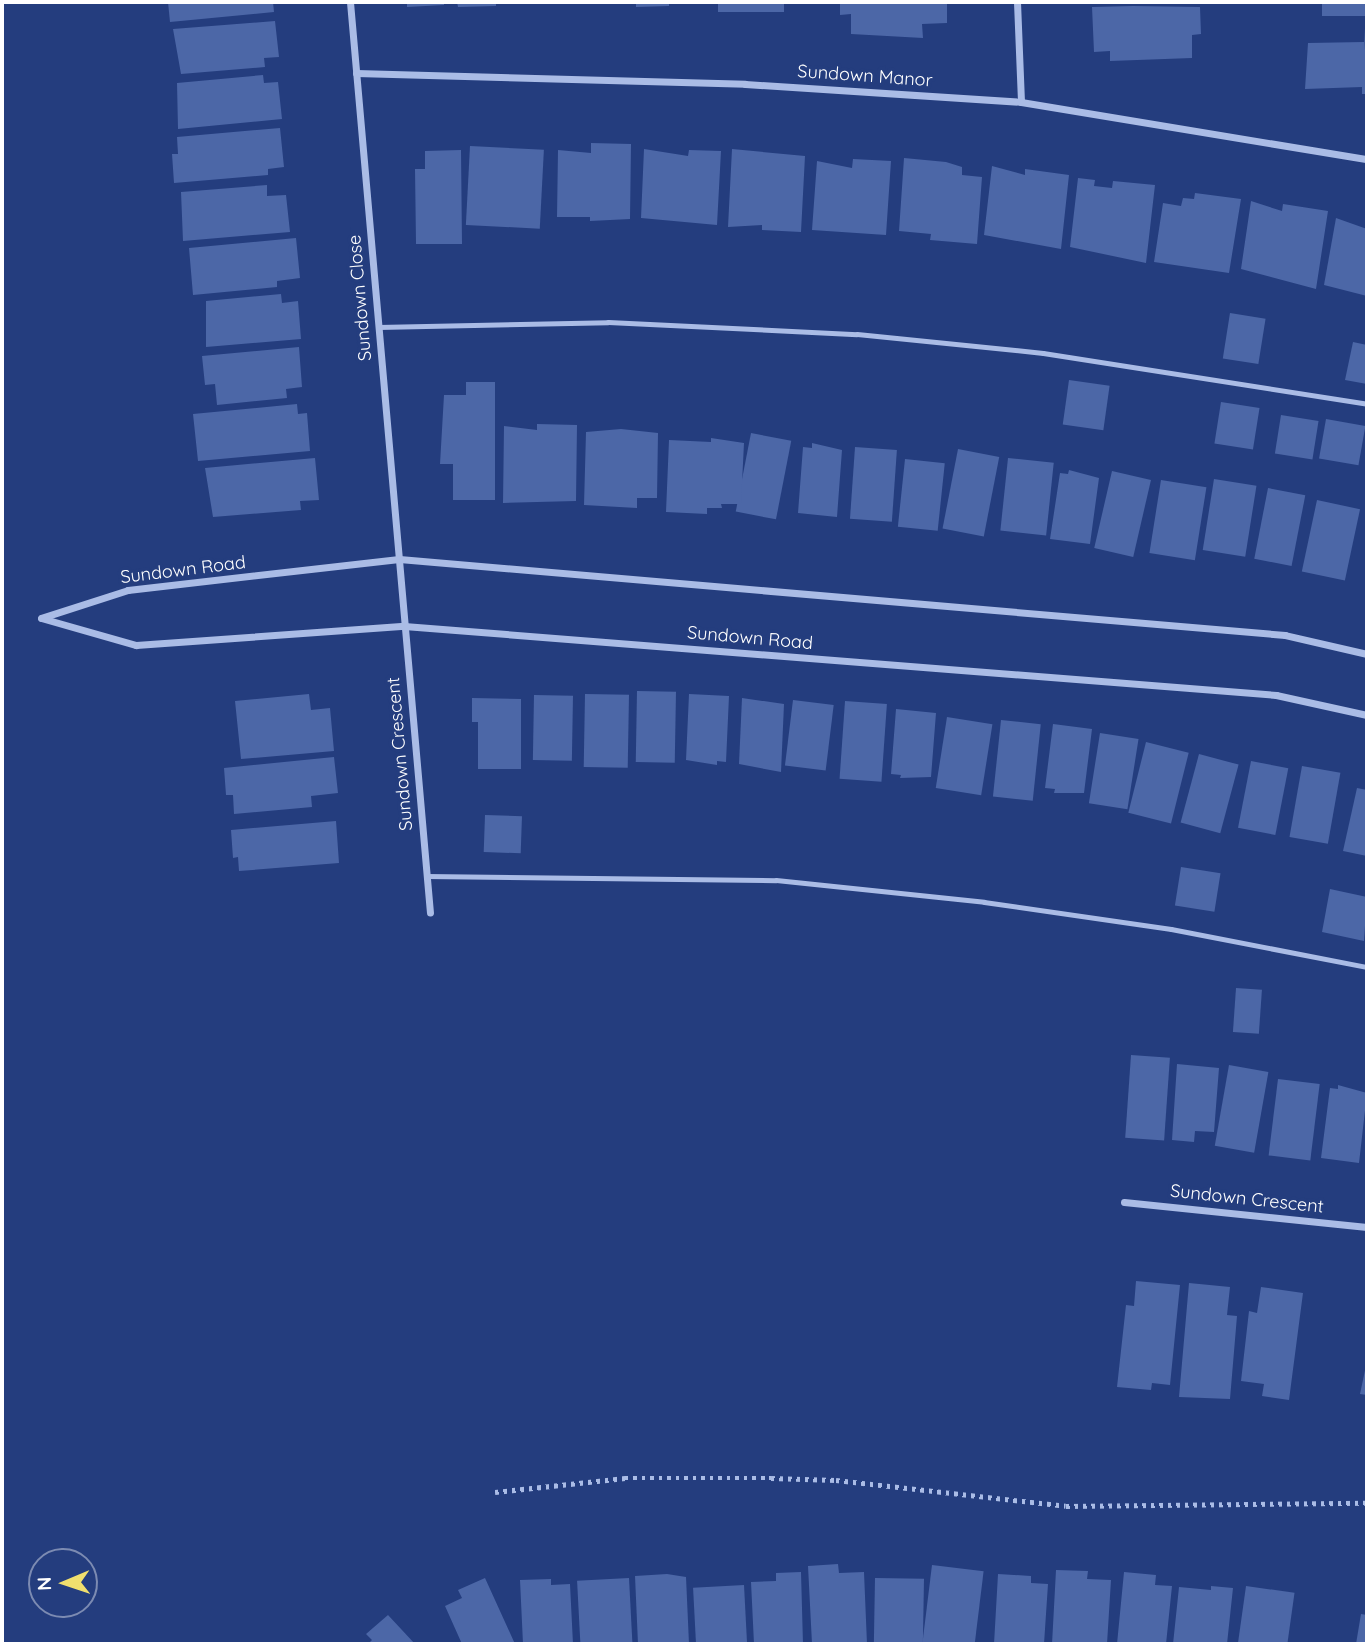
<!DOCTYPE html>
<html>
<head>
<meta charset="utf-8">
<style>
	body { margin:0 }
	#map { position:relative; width:1369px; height:1646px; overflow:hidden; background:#243d7e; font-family:Quicksand,sans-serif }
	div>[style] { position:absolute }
	.building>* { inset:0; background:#4c67a7; transform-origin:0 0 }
	.path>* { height:4.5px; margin-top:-2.25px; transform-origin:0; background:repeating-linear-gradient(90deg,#aabce6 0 3.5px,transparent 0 8.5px) }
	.service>* { height:5px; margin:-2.5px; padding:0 2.5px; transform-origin:2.5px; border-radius:2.5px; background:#aabce6 }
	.minor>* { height:7px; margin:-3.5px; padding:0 3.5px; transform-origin:3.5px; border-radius:3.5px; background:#aabce6 }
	span { translate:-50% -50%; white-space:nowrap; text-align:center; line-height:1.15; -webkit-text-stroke:7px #243d7e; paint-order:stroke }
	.street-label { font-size:18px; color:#fff }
	.frame { position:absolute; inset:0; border:4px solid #fff; pointer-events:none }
	.north { position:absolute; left:28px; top:1548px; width:70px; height:70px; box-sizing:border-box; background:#243d7e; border:2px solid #7c8bb2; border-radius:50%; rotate:268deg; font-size:19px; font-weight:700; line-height:28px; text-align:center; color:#fff }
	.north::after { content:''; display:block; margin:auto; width:24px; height:32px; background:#f0df6e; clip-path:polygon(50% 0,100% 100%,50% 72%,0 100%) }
</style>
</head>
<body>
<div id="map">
	<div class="building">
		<i style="clip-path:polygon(168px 2px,273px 2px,274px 12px,170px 22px)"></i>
		<i style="clip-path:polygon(407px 2px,444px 2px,444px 5px,407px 7px)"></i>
		<i style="clip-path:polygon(457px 2px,496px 2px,496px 6px,458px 7px)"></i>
		<i style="clip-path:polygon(636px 2px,669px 2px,669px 6px,636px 7px)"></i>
		<i style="left:718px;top:2px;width:66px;height:10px"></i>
		<i style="clip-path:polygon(840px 2px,947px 2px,947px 23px,922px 24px,923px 38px,851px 34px,851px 14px,840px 15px)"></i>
		<i style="left:1322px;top:2px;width:45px;height:14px"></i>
		<i style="clip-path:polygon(1133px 6px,1200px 7px,1201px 34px,1192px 35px,1192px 58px,1110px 61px,1110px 51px,1094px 52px,1092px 7px)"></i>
		<i style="clip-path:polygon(275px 21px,279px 57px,264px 58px,265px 67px,181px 74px,173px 29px)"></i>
		<i style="clip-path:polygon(1364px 28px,1367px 94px,1362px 94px,1362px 87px,1305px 89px,1308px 43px,1364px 42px)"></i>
		<i style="clip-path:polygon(263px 75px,264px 83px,278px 82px,282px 119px,178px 129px,177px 83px)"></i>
		<i style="clip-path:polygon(280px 128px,284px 167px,268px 169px,268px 175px,174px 183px,172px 154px,178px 154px,177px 137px)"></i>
		<i style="clip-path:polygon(591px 143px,631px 144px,630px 219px,590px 221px,590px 217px,557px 217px,558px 150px,591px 153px)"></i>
		<i style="left:470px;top:146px;width:74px;height:79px;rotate:3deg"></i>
		<i style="clip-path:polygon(644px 149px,688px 156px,689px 150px,721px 151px,717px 225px,641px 218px)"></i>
		<i style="clip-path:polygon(732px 149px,805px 156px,801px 232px,762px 230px,762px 225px,728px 227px)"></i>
		<i style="clip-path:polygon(461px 150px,462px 244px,416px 244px,415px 169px,425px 169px,425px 151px)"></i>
		<i style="clip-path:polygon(904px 158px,946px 162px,962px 167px,962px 175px,982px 177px,977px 244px,930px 240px,931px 234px,899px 231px)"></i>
		<i style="clip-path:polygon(853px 159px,891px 161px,886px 235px,812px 230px,817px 161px,852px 168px)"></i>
		<i style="clip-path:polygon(992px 166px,1025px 175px,1025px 169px,1069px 175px,1061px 249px,984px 235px)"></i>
		<i style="clip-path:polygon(1078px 178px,1095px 180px,1094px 186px,1112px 188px,1113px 181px,1155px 185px,1146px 263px,1070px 247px)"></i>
		<i style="clip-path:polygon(267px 185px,267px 196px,286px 195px,290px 232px,183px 241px,181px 192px)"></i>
		<i style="clip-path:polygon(1195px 193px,1241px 199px,1229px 273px,1154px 262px,1163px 203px,1181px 206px,1183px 198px,1194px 199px)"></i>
		<i style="clip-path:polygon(1251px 201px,1282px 211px,1283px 204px,1328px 211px,1316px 289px,1241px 269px)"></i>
		<i style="clip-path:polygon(1336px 218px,1367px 229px,1367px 296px,1324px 285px)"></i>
		<i style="clip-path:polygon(296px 238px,300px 278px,277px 281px,277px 287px,193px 295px,189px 248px)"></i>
		<i style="clip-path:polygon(281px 294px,282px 303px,298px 301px,301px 339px,206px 347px,206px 301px)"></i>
		<i style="left:1230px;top:313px;width:36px;height:46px;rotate:9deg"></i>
		<i style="clip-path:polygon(1353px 342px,1367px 345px,1367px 384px,1345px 380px)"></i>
		<i style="clip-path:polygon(299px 347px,302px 387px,286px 389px,287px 398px,217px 405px,215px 384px,205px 385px,202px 356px)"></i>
		<i style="left:1069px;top:380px;width:41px;height:45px;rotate:8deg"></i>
		<i style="clip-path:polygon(466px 382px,495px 382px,495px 500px,453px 500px,453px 464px,440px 464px,444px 395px,466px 395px)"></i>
		<i style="left:1221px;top:402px;width:39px;height:42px;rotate:9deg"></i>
		<i style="clip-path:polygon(297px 404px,298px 414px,307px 413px,310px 451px,198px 461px,193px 414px)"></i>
		<i style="left:1281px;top:415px;width:38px;height:39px;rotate:9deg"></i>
		<i style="left:1326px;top:419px;width:40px;height:40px;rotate:10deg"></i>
		<i style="clip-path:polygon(537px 424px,577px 425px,576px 501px,503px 503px,504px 426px,537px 430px)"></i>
		<i style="clip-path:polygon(621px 429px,658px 433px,657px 498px,637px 498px,637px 508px,584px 505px,586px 432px)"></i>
		<i style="left:751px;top:433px;width:41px;height:80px;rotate:11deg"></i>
		<i style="clip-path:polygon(711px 438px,744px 443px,741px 504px,721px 504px,722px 508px,707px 508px,707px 514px,666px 512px,669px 440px,711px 442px)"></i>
		<i style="clip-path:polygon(812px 443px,842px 450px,837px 517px,798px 513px,803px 447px,812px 448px)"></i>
		<i style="left:855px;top:447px;width:42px;height:72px;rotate:4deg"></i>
		<i style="left:958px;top:449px;width:42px;height:81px;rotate:11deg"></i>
		<i style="clip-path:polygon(315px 458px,319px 500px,300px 501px,301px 510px,213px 517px,205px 468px)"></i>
		<i style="left:1008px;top:458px;width:46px;height:73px;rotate:6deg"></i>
		<i style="left:905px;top:459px;width:40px;height:68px;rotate:6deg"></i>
		<i style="clip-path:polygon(1069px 470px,1099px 478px,1090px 544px,1050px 539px,1060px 473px,1068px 474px)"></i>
		<i style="left:1112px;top:471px;width:40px;height:79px;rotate:13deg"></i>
		<i style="left:1214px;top:479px;width:43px;height:72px;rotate:9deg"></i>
		<i style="left:1161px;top:480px;width:46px;height:74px;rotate:9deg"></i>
		<i style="left:1268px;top:488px;width:38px;height:72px;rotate:11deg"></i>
		<i style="left:1317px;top:500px;width:44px;height:73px;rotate:12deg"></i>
		<i style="left:637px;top:691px;width:39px;height:71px;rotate:1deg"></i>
		<i style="clip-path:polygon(309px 694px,311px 710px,330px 708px,334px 751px,241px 759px,235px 701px)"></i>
		<i style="left:585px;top:694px;width:44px;height:73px;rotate:1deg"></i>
		<i style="clip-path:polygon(689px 694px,729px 696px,726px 762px,717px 761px,717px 765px,686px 760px)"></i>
		<i style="left:534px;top:695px;width:39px;height:65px;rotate:1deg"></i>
		<i style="clip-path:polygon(472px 698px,521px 699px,521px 769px,478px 769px,478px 722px,472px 722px)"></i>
		<i style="clip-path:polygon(742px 698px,784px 704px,781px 772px,739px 764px)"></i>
		<i style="left:793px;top:700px;width:41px;height:66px;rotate:7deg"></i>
		<i style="left:845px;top:701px;width:42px;height:78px;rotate:4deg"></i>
		<i style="clip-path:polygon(896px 709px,936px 713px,931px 777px,900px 778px,901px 775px,891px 774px)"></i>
		<i style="left:947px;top:717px;width:46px;height:72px;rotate:9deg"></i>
		<i style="left:1001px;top:720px;width:40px;height:77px;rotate:6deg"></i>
		<i style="clip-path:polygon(1053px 724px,1092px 729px,1084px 793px,1054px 793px,1055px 789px,1045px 788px)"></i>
		<i style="left:1100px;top:733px;width:39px;height:71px;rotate:9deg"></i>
		<i style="left:1146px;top:742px;width:44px;height:73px;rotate:14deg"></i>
		<i style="left:1199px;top:754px;width:41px;height:71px;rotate:15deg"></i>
		<i style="clip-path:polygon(334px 757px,338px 793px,311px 796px,312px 807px,234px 814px,233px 795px,226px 795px,224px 768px)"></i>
		<i style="left:1251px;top:761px;width:38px;height:68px;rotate:11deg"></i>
		<i style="left:1302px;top:766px;width:39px;height:72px;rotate:10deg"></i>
		<i style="clip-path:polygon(1357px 788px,1367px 790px,1367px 856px,1343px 851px)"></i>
		<i style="left:485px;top:815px;width:37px;height:37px;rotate:2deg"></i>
		<i style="clip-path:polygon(336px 821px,339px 863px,239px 871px,238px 857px,233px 858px,231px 830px)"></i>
		<i style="left:1181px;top:867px;width:40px;height:39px;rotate:9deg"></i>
		<i style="clip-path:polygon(1330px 889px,1367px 897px,1364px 941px,1322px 932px)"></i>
		<i style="left:1236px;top:988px;width:26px;height:44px;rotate:4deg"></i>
		<i style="left:1131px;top:1055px;width:39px;height:83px;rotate:4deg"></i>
		<i style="clip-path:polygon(1177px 1064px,1219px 1068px,1214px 1132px,1195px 1131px,1194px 1142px,1172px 1140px)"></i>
		<i style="left:1229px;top:1065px;width:40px;height:82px;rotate:10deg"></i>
		<i style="left:1278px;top:1079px;width:42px;height:77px;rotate:7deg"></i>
		<i style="clip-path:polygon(1338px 1085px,1367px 1093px,1359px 1163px,1321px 1158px,1330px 1088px,1338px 1089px)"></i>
		<i style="clip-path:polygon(1136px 1281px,1180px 1285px,1170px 1385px,1152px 1383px,1151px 1390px,1117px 1387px,1126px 1305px,1134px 1306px)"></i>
		<i style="clip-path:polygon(1189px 1283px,1230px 1287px,1227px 1315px,1237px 1316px,1230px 1399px,1179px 1397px)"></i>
		<i style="clip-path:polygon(1261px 1287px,1303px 1293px,1289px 1400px,1262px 1396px,1264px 1384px,1241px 1381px,1249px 1311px,1257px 1313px)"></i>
		<i style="clip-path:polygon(1367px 1361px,1367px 1395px,1360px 1394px)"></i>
		<i style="clip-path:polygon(838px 1564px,839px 1573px,864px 1572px,867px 1644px,812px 1644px,808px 1566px)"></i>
		<i style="left:932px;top:1565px;width:52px;height:79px;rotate:7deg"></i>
		<i style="clip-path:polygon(1056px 1570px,1088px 1571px,1087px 1579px,1111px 1580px,1107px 1644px,1052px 1644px)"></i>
		<i style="clip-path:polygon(801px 1572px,803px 1644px,754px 1644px,751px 1582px,776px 1581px,776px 1573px)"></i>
		<i style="clip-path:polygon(1124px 1572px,1156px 1575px,1155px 1585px,1172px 1586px,1166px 1644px,1117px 1644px)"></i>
		<i style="clip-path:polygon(667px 1574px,686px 1577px,689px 1644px,638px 1644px,635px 1576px)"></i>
		<i style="clip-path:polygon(998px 1574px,1031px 1576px,1031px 1583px,1048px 1584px,1044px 1644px,994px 1644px)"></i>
		<i style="clip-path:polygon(485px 1578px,515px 1644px,462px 1644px,445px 1606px,462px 1598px,458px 1590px)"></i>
		<i style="left:629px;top:1578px;width:66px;height:52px;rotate:87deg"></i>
		<i style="left:875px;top:1578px;width:49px;height:66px;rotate:1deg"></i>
		<i style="clip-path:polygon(551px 1579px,551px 1585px,570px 1584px,573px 1644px,523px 1644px,520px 1580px)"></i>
		<i style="left:744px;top:1585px;width:59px;height:51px;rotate:87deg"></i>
		<i style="clip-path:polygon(1211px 1586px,1233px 1588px,1227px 1644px,1173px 1644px,1179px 1587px,1211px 1590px)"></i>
		<i style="left:1246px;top:1586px;width:49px;height:59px;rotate:8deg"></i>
		<i style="clip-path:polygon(1361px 1614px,1367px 1615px,1367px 1644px,1356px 1644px)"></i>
		<i style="clip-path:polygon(388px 1615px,415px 1644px,368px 1644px,372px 1640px,366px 1634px)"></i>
	</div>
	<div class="path">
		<i style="left:495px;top:1492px;width:131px;rotate:-6.1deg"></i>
		<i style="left:625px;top:1478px;width:146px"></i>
		<i style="left:771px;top:1478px;width:65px;rotate:1.8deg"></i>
		<i style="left:836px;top:1480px;width:231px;rotate:6.4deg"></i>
		<i style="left:1066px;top:1506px;width:301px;rotate:-0.6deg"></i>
	</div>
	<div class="service">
		<i style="left:378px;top:327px;width:230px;rotate:-1.2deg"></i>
		<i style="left:608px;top:322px;width:249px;rotate:2.8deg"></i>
		<i style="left:857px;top:334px;width:187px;rotate:5.8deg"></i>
		<i style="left:1043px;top:353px;width:328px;rotate:8.9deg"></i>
		<i style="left:426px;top:876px;width:350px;rotate:0.7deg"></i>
		<i style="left:776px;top:880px;width:209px;rotate:6deg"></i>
		<i style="left:984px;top:902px;width:189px;rotate:8.2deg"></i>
		<i style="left:1171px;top:929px;width:200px;rotate:11deg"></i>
	</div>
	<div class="minor">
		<i style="left:350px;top:2px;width:914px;rotate:84.98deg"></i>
		<i style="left:1017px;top:2px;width:100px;rotate:87.7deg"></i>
		<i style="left:356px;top:73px;width:389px;rotate:1.6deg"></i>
		<i style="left:745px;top:84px;width:277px;rotate:3.7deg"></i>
		<i style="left:1021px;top:102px;width:351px;rotate:9.4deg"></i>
		<i style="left:1367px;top:654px;width:84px;rotate:-167deg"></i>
		<i style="left:1285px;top:635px;width:889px;rotate:-175.1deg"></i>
		<i style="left:399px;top:559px;width:273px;rotate:173.5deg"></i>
		<i style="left:128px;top:590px;width:91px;rotate:162.2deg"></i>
		<i style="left:41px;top:618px;width:99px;rotate:15.9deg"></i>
		<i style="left:136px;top:645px;width:269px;rotate:-4.1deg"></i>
		<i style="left:404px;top:626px;width:875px;rotate:4.52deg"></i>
		<i style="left:1276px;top:695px;width:93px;rotate:12.4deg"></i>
		<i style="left:1124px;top:1202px;width:244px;rotate:5.9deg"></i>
	</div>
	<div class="street-label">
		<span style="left:865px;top:76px;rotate:4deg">Sundown Manor</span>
		<span style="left:360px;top:298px;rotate:-95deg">Sundown Close</span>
		<span style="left:183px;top:570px;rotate:-7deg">Sundown Road</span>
		<span style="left:750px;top:638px;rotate:5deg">Sundown Road</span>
		<span style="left:400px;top:754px;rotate:-95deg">Sundown Crescent</span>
		<span style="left:1247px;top:1199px;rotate:6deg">Sundown Crescent</span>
	</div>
	<div class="frame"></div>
	<div class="north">N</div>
</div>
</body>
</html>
